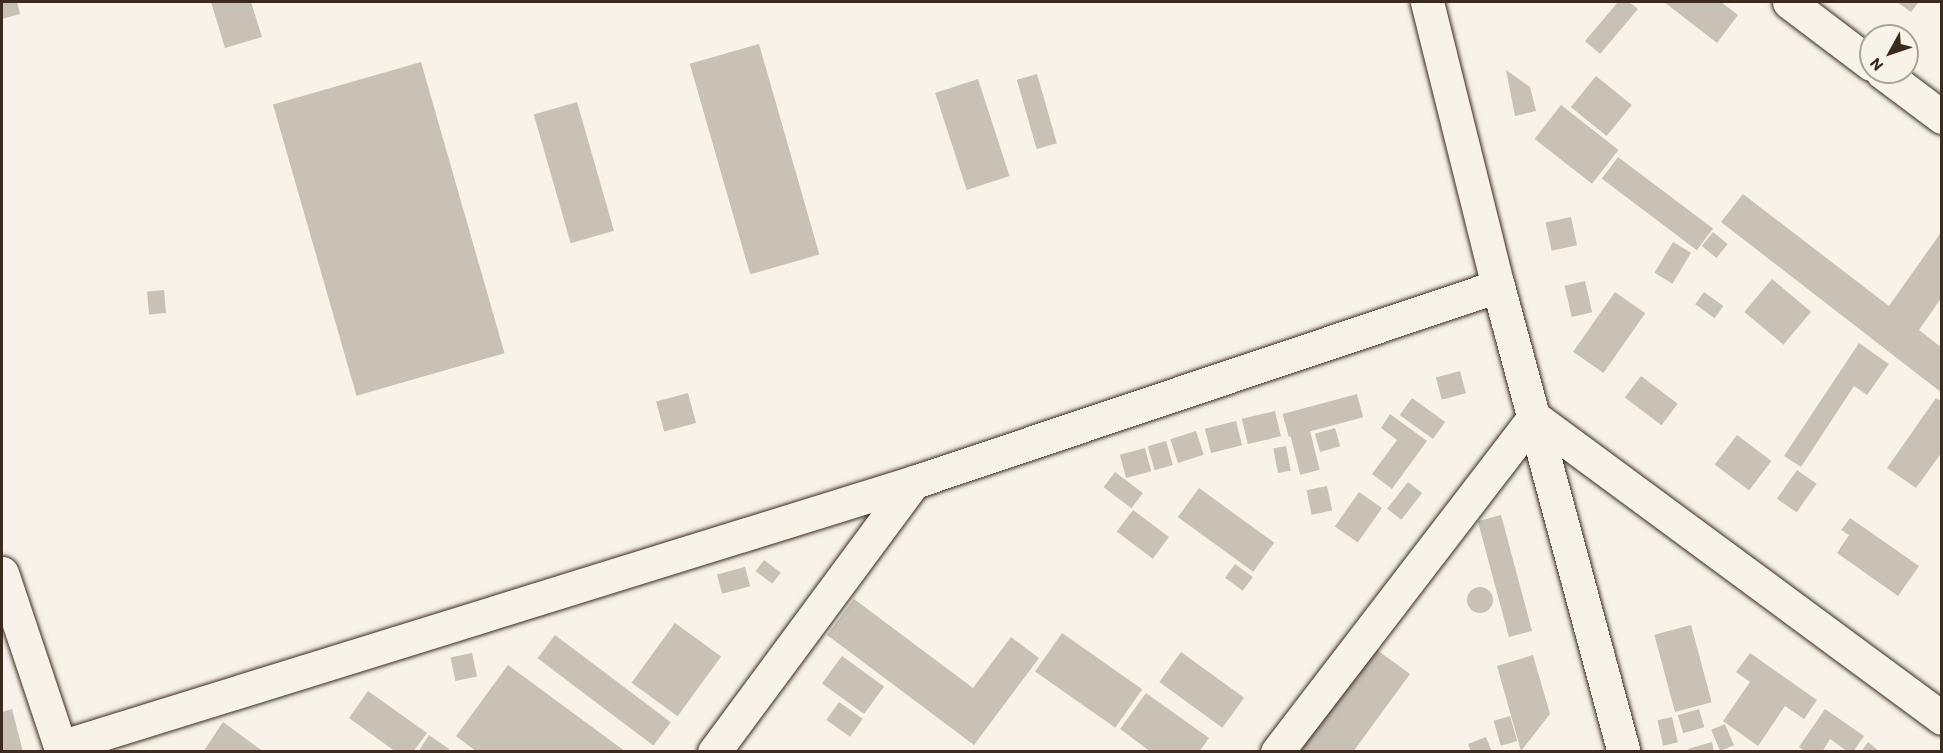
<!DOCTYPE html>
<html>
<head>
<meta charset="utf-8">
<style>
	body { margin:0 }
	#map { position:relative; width:1943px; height:753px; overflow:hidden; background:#f7f3e8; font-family:Itim,sans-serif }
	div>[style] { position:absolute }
	.building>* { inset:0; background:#c8c1b6; transform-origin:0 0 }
	.round { border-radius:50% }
	.roads { filter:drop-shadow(0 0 2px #3b2a1e) drop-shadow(0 0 2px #3b2a1e) }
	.minor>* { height:33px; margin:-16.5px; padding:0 16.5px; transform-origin:16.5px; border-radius:16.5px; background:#f7f3e8 }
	span { translate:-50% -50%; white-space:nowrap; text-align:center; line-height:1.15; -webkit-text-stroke:6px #f7f3e8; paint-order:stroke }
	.frame { position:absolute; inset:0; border:3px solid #3b2a1e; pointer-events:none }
	.north { position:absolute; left:1859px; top:24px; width:60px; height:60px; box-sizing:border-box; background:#f7f3e8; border:2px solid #aca397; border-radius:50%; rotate:230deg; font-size:16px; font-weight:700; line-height:24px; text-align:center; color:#3b2a1e }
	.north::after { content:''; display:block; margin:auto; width:21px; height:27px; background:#3b2a1e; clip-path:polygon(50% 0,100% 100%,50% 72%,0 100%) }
</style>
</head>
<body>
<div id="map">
	<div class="building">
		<i style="clip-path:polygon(2px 2px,17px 2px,20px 14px,2px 19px)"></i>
		<i style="clip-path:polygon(211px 2px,251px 2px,262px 37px,225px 48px)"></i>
		<i style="clip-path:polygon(1618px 2px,1629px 2px,1638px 9px,1600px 54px,1585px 41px)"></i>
		<i style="clip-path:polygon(1664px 2px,1721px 2px,1738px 15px,1717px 43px)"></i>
		<i style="clip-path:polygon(1897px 2px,1919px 2px,1911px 12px)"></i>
		<i style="left:759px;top:44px;width:219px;height:72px;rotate:74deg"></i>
		<i style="left:421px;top:62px;width:303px;height:154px;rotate:74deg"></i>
		<i style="clip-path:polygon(1506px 70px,1530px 87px,1536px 111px,1515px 116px)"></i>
		<i style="left:1037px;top:74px;width:72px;height:21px;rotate:74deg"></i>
		<i style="left:1596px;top:76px;width:46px;height:40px;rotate:39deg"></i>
		<i style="left:978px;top:79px;width:102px;height:45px;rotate:72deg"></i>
		<i style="left:577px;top:102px;width:134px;height:45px;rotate:74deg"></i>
		<i style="left:1561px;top:105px;width:73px;height:43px;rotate:38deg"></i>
		<i style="left:1618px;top:157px;width:119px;height:27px;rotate:37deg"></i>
		<i style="clip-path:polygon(1743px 194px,1889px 306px,1942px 231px,1942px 297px,1919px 330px,1942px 348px,1942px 393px,1721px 222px)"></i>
		<i style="left:1571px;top:217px;width:29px;height:26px;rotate:78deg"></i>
		<i style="left:1713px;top:232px;width:19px;height:18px;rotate:39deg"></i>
		<i style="left:1673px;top:242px;width:21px;height:36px;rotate:31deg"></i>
		<i style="left:1772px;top:279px;width:51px;height:43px;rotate:40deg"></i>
		<i style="left:1585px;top:281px;width:32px;height:21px;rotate:77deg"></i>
		<i style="left:164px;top:290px;width:23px;height:17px;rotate:85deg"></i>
		<i style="left:1615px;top:292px;width:37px;height:73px;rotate:35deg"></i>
		<i style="left:1704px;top:292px;width:24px;height:15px;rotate:36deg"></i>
		<i style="clip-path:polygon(1859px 343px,1889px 364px,1867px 395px,1854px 386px,1801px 467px,1784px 456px)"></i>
		<i style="left:1460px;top:371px;width:23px;height:25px;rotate:75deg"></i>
		<i style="left:1641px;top:376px;width:46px;height:27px;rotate:37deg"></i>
		<i style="left:688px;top:393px;width:31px;height:33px;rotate:75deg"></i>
		<i style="left:1357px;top:394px;width:24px;height:77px;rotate:75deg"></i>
		<i style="left:1412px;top:398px;width:41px;height:21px;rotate:36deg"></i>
		<i style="clip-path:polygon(1936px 398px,1942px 402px,1942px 452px,1916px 488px,1887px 468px)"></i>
		<i style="left:1275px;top:411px;width:26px;height:34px;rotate:77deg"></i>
		<i style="clip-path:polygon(1390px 414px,1427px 441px,1392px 489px,1372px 474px,1397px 440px,1381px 428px)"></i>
		<i style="left:1236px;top:421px;width:25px;height:32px;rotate:76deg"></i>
		<i style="left:1335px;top:428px;width:19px;height:21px;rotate:74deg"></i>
		<i style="left:1196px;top:431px;width:25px;height:27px;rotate:72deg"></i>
		<i style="left:1310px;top:431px;width:40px;height:20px;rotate:76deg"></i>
		<i style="left:1737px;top:435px;width:43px;height:37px;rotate:37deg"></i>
		<i style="left:1166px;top:441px;width:25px;height:19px;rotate:74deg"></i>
		<i style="left:1286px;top:446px;width:25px;height:13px;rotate:79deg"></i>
		<i style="left:1145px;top:448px;width:24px;height:26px;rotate:75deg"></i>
		<i style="left:1797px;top:470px;width:24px;height:35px;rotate:35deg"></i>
		<i style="left:1115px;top:472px;width:35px;height:19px;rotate:37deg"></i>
		<i style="left:1408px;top:482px;width:18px;height:34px;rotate:38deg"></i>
		<i style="left:1327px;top:486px;width:25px;height:21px;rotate:78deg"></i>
		<i style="left:1199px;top:488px;width:93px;height:36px;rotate:36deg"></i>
		<i style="left:1359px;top:492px;width:28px;height:42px;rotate:35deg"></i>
		<i style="left:1133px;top:510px;width:45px;height:27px;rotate:37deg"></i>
		<i style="left:1501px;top:515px;width:120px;height:24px;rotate:75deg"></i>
		<i style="clip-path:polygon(1850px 518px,1919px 566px,1898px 596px,1837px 553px,1849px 535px,1841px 530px)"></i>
		<i style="left:764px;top:560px;width:21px;height:14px;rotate:37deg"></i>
		<i style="left:1235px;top:564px;width:22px;height:17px;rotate:36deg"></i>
		<i style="left:745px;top:567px;width:20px;height:29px;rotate:75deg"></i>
		<i class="round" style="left:1467px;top:587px;width:26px;height:26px"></i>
		<i style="clip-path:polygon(854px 599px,973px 688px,1011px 637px,1039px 658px,974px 745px,827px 635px)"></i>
		<i style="left:675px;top:623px;width:57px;height:74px;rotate:36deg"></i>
		<i style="left:1691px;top:625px;width:80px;height:38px;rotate:75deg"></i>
		<i style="left:1062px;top:633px;width:98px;height:47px;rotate:35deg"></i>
		<i style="left:555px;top:635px;width:145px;height:29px;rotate:37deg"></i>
		<i style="clip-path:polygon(1373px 647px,1410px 674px,1353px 752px,1297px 752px)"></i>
		<i style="left:1181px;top:652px;width:78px;height:37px;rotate:36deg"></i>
		<i style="left:472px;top:653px;width:24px;height:22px;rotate:78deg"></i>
		<i style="clip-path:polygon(1750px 653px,1817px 700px,1804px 719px,1785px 706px,1758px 746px,1723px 721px,1750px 682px,1736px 672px)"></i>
		<i style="clip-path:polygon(1533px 655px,1550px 714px,1521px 751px,1497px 666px)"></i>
		<i style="left:842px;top:656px;width:52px;height:34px;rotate:36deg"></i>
		<i style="clip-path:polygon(508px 665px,626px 752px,477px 752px,456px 736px)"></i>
		<i style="clip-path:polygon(368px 691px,427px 733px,413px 752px,396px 752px,349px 718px)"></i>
		<i style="clip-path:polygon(1146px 693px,1209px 738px,1199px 752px,1151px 752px,1120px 729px)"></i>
		<i style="left:839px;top:702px;width:29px;height:22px;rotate:35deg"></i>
		<i style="clip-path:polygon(12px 709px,23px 752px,2px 752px,2px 712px)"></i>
		<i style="left:1699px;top:709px;width:19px;height:22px;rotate:74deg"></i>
		<i style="clip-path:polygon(1825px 709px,1864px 736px,1853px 752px,1848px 752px,1830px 739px,1822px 752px,1806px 752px,1799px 747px)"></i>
		<i style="left:1510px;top:716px;width:26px;height:17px;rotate:74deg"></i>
		<i style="left:1672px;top:717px;width:26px;height:15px;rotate:77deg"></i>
		<i style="clip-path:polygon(223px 722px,264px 752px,203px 752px)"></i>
		<i style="left:1725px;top:724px;width:23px;height:15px;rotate:67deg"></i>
		<i style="clip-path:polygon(429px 735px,449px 749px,447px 752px,418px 752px)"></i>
		<i style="clip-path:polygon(1486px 737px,1492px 752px,1471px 752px,1468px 744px)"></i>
		<i style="clip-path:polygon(1712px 742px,1714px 752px,1689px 752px,1688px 749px)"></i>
		<i style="clip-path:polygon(1868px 742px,1880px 752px,1861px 752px)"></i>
	</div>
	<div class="roads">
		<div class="minor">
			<i style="left:1427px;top:2px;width:293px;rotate:76deg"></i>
			<i style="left:1498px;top:286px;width:483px;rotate:74.9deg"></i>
			<i style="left:1789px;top:2px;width:103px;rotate:37.1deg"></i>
			<i style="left:1882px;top:72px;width:75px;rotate:36.9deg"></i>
			<i style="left:2px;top:573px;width:189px;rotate:71.5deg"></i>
			<i style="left:60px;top:747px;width:894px;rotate:-17.24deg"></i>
			<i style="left:914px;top:482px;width:616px;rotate:-18.55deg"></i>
			<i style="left:714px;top:752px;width:336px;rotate:-53.5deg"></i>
			<i style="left:1277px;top:752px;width:422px;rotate:-52.5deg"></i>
			<i style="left:1534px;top:417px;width:507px;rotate:36.42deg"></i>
		</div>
	</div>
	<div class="frame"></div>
	<div class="north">N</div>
</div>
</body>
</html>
